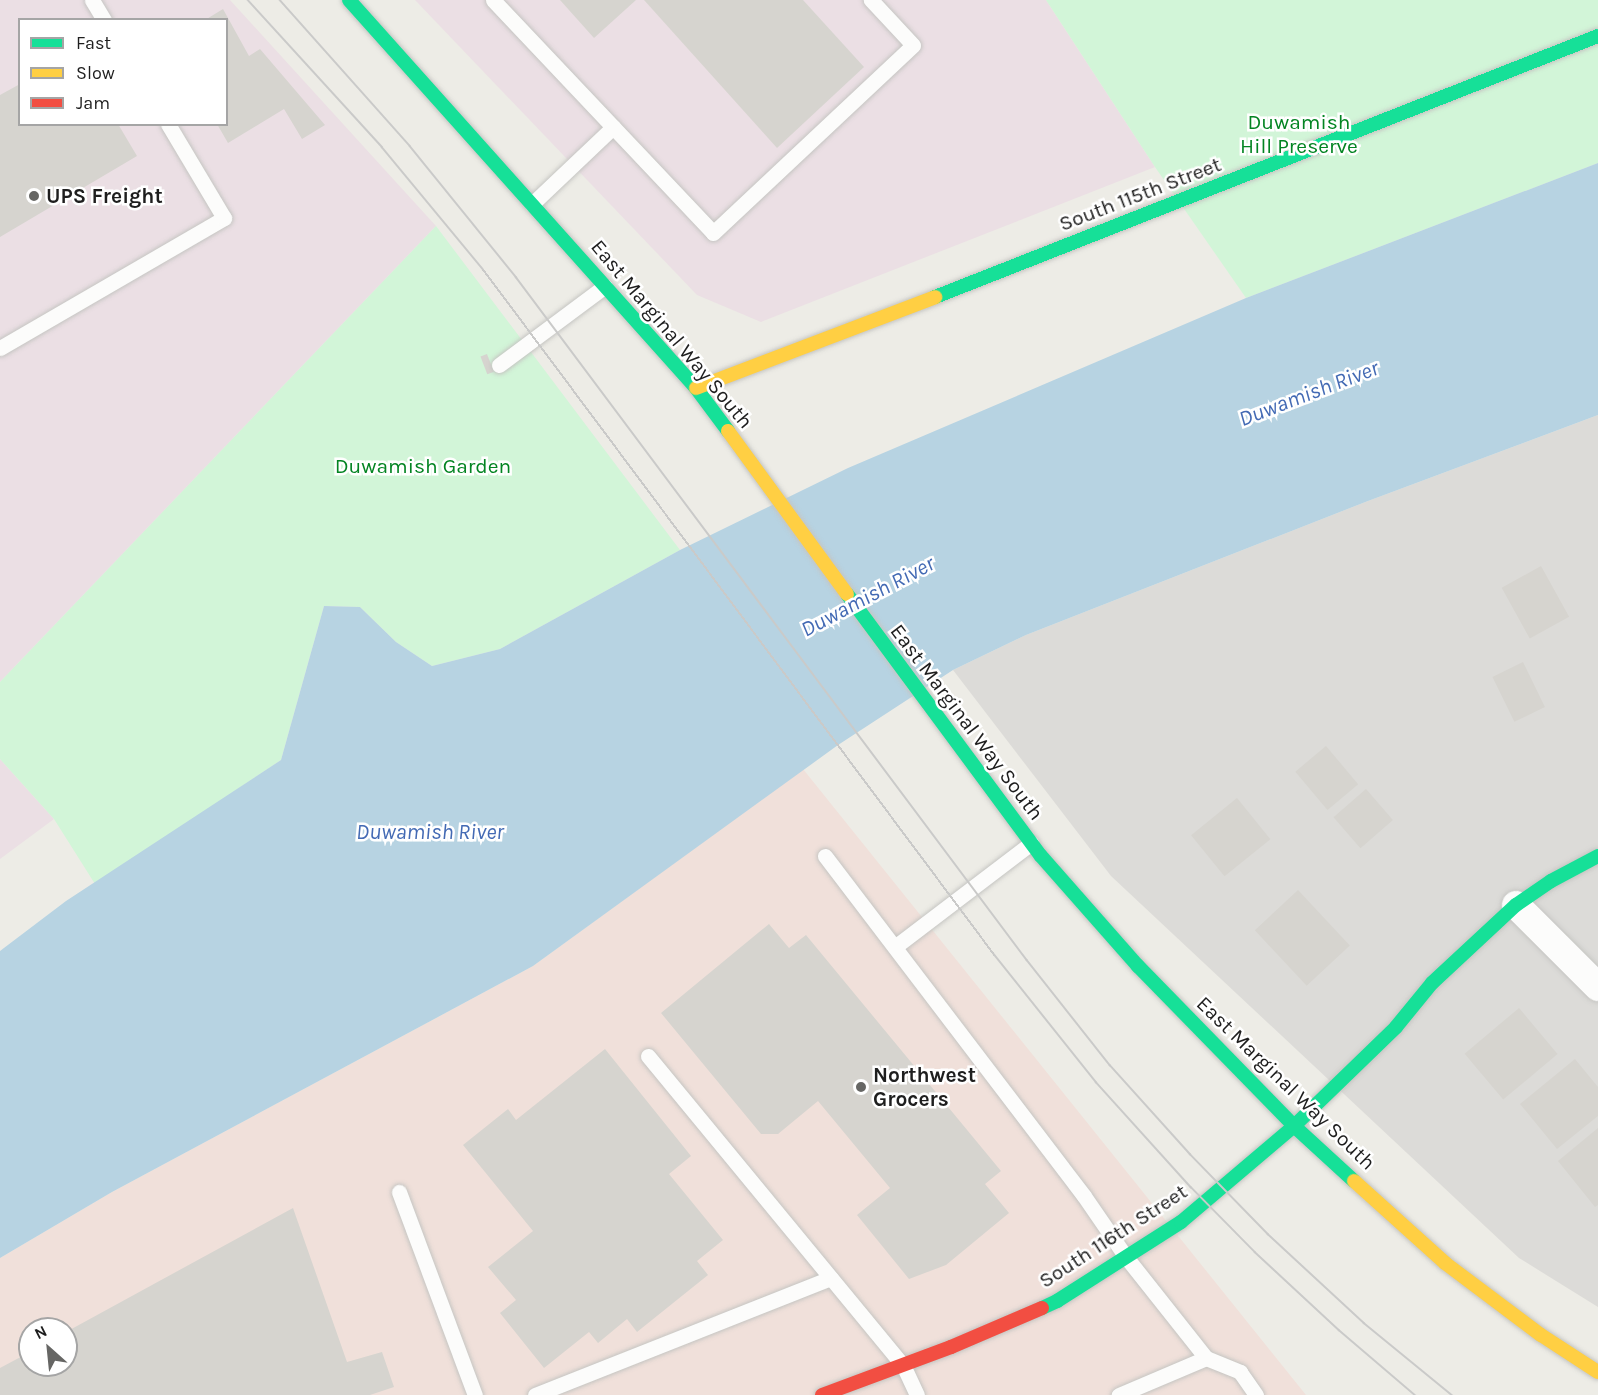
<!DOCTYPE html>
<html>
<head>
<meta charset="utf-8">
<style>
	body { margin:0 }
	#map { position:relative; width:1598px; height:1395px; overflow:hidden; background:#edece6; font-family:Karla,sans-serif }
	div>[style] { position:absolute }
	.residential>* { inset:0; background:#dcdbd8 }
	.commercial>* { inset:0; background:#f0e0da }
	.industrial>* { inset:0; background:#ebdfe4 }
	.park>* { inset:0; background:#d2f5d8 }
	.water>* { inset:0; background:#b7d3e2 }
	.building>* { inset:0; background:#d6d4cf; transform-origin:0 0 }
	.roads { filter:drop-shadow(0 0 2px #c5c5c2) drop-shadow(0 0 2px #c5c5c2) }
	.lane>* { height:15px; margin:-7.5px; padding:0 7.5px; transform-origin:7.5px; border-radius:7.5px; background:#fcfcfb }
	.street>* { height:28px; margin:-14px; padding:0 14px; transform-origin:14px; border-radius:14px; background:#fcfcfb }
	.fast>* { height:14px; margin:-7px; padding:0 7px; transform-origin:7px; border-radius:7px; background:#16e098 }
	.slow>* { height:14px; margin:-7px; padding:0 7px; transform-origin:7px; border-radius:7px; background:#ffcf43 }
	.jam>* { height:14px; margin:-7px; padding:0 7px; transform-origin:7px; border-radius:7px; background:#f24e42 }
	.tram>* { height:1.5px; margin:-0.75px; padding:0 0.75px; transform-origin:0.75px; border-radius:0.75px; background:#cacac9 }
	.dots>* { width:16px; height:16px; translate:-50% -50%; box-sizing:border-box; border:3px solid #fff; border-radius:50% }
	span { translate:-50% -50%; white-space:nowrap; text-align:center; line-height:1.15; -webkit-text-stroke:5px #fff; paint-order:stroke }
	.park-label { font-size:21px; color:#038422 }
	.street-label { font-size:21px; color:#1e1e1e }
	.poi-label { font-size:21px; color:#1e1e1e; font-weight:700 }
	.left { translate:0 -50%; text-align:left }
	.water-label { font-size:22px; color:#436ab4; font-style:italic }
	.legend { position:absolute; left:18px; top:18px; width:210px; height:108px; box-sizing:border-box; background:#fff; border:2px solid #a5a5a5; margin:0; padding:8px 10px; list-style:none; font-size:18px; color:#1e1e1e }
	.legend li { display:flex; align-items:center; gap:12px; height:30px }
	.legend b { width:30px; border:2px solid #a5a5a5 }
	.north { position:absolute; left:18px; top:1317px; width:60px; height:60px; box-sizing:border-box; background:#fff; border:2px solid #a5a5a5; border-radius:50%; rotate:333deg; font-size:16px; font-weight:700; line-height:24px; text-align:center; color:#1e1e1e }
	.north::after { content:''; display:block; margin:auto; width:21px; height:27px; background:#666664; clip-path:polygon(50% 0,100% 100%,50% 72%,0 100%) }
</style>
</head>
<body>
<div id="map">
	<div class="residential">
		<i style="clip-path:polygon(1598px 415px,1598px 1307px,1519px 1258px,1111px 876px,953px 670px,1026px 635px,1368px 501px)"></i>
	</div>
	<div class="commercial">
		<i style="clip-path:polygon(evenodd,803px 769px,1306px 1395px,0 1395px,0 1258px,112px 1192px,533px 966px,803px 769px,30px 1329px,66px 1329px,66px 1365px,30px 1365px,30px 1329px)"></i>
	</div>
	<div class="industrial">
		<i style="clip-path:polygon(evenodd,0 0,230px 0,436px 226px,0 682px,0 0,20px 20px,226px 20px,226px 124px,20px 124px,20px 20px)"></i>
		<i style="clip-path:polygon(415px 0,1046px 0,1155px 167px,761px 322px,697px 295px)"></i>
		<i style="clip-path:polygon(0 759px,54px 819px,0 859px)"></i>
	</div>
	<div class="park">
		<i style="clip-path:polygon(1046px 0,1598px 0,1598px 163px,1246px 298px,1155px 167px)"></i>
		<i style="clip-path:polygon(436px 226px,680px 550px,500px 649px,432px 666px,396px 642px,360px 607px,324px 606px,281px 760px,95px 884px,54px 819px,0 759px,0 682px)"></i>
	</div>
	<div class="water">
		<i style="clip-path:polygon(1598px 163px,1598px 415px,1368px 501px,1026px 635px,953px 670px,838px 745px,533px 966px,112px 1192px,0 1258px,0 951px,66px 901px,281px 760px,324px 606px,360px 607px,396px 642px,432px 666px,500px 649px,680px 550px,848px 468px,1246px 298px)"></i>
	</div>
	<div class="building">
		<i style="clip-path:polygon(560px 0,636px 0,594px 38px)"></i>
		<i style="clip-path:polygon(644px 0,803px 0,864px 67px,777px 148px)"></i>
		<i style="clip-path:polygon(223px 9px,249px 56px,260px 49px,325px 125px,302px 139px,284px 109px,228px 143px,217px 124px,226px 124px,226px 20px,205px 20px)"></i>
		<i style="clip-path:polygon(20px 84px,20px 124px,118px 124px,137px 156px,0 237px,0 95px)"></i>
		<i style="left:487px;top:354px;width:19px;height:7px;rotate:69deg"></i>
		<i style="left:1541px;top:566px;width:58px;height:45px;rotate:61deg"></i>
		<i style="left:1523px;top:662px;width:50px;height:34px;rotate:64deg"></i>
		<i style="left:1326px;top:746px;width:50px;height:40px;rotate:50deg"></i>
		<i style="left:1366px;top:789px;width:41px;height:43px;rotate:49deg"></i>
		<i style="left:1237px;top:798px;width:53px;height:59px;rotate:51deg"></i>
		<i style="left:1298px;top:890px;width:76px;height:59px;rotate:47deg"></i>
		<i style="clip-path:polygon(769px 924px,789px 948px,806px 935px,1001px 1171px,985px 1184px,1009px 1213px,946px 1265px,909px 1279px,857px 1215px,890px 1188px,818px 1101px,778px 1134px,761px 1134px,661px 1013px)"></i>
		<i style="left:1519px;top:1008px;width:60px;height:71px;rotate:50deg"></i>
		<i style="clip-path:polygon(605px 1049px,691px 1156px,669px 1174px,723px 1240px,697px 1261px,708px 1275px,637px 1332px,627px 1319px,598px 1343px,589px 1332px,544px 1368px,500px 1313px,516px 1300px,488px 1267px,533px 1231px,463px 1145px,508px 1109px,516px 1120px)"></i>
		<i style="clip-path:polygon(1575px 1059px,1598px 1087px,1598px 1116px,1557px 1149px,1520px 1104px)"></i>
		<i style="clip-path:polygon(1598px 1128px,1598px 1205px,1595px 1207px,1558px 1161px)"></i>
		<i style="clip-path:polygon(293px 1208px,347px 1362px,382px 1352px,394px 1387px,370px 1395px,0 1395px,0 1368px,30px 1352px,30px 1365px,66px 1365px,66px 1332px)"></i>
	</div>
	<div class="roads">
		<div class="lane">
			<i style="left:92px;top:0;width:23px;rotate:59deg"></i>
			<i style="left:493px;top:0;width:320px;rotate:46.6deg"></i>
			<i style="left:713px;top:233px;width:274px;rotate:-43.2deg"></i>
			<i style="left:913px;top:45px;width:62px;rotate:-133deg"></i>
			<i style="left:532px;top:204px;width:112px;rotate:-43.5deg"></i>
			<i style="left:0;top:348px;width:259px;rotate:-30.1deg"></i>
			<i style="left:224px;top:218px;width:109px;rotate:-120.8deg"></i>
			<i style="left:499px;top:365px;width:132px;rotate:-36.7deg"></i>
			<i style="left:825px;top:856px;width:427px;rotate:52.7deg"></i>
			<i style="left:1084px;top:1196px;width:74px;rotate:55.5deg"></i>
			<i style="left:1126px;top:1257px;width:129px;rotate:51.6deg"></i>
			<i style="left:1206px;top:1358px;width:95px;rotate:157deg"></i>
			<i style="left:896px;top:946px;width:170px;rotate:-37.3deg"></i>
			<i style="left:648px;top:1056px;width:401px;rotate:50.5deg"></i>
			<i style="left:903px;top:1365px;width:33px;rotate:65deg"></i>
			<i style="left:399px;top:1192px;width:217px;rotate:69.5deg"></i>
			<i style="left:1206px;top:1358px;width:37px;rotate:22deg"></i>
			<i style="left:1240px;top:1372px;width:28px;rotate:55deg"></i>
			<i style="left:535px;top:1395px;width:318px;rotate:-21.6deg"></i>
		</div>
		<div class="street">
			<i style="left:1516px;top:905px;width:116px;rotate:45deg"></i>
		</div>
		<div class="fast">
			<i style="left:349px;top:0;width:521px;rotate:48.19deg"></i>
			<i style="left:696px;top:388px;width:54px;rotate:53.3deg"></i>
			<i style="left:935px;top:297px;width:713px;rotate:-21.49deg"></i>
			<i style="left:847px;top:594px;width:326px;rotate:53.5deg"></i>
			<i style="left:1041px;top:856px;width:147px;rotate:48.6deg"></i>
			<i style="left:1138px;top:966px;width:223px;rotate:45.7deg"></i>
			<i style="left:1294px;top:1126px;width:81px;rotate:42.5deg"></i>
			<i style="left:1042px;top:1308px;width:17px;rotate:-25deg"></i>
			<i style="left:1057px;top:1301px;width:147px;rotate:-32.5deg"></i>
			<i style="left:1181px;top:1222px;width:148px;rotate:-40.3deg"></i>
			<i style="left:1294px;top:1126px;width:142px;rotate:-44.1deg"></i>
			<i style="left:1396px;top:1027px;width:57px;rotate:-50.7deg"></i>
			<i style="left:1432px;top:983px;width:115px;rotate:-42.9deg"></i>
			<i style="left:1516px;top:905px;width:42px;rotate:-34.4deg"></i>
			<i style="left:1551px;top:881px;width:53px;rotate:-28deg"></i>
		</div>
		<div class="slow">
			<i style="left:696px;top:388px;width:256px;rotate:-20.8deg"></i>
			<i style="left:728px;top:431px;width:202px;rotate:53.9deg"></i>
			<i style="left:1354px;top:1181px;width:122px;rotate:42deg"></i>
			<i style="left:1445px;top:1263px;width:120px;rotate:36.9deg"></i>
			<i style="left:1541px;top:1335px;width:68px;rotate:33deg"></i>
		</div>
		<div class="jam">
			<i style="left:822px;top:1395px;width:138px;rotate:-20.4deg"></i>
			<i style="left:951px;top:1347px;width:99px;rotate:-23.2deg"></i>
		</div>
	</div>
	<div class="tram">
		<i style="left:248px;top:0;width:199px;rotate:47.6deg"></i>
		<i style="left:382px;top:147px;width:158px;rotate:50.4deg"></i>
		<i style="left:483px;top:269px;width:855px;rotate:53.28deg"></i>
		<i style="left:994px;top:954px;width:164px;rotate:51.4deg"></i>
		<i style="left:1096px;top:1082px;width:142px;rotate:47.9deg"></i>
		<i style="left:1191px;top:1187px;width:91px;rotate:45.4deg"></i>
		<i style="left:1255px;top:1252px;width:115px;rotate:42.9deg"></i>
		<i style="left:1339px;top:1330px;width:100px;rotate:40.5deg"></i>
		<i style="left:280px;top:0;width:195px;rotate:48.3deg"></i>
		<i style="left:410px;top:146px;width:169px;rotate:51deg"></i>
		<i style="left:516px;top:277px;width:853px;rotate:53.2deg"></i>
		<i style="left:1027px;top:960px;width:134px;rotate:51.7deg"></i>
		<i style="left:1110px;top:1065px;width:120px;rotate:48deg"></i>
		<i style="left:1190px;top:1154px;width:112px;rotate:45.7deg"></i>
		<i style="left:1268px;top:1234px;width:131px;rotate:42.8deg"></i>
		<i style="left:1364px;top:1323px;width:114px;rotate:39.3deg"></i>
	</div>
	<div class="dots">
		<i style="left:34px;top:196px;background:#666664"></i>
		<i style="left:861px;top:1087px;background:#666664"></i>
	</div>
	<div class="park-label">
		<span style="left:1299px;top:134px">Duwamish<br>Hill Preserve</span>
		<span style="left:423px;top:466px">Duwamish Garden</span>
	</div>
	<div class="street-label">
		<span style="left:1140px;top:194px;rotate:-21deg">South 115th Street</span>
		<span style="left:672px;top:334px;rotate:50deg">East Marginal Way South</span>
		<span style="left:967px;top:722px;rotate:53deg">East Marginal Way South</span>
		<span style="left:1286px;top:1083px;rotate:44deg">East Marginal Way South</span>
		<span style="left:1113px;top:1236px;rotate:-33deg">South 116th Street</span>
	</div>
	<div class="poi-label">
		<span class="left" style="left:46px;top:196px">UPS Freight</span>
		<span class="left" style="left:873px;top:1087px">Northwest<br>Grocers</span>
	</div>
	<div class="water-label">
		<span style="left:1309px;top:394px;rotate:-21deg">Duwamish River</span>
		<span style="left:868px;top:597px;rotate:-28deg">Duwamish River</span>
		<span style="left:430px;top:833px">Duwamish River</span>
	</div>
	<ul class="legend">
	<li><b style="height:8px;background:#16e098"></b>Fast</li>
	<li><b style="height:8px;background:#ffcf43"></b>Slow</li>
	<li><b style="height:8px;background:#f24e42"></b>Jam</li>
	</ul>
	<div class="north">N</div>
</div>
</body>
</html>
